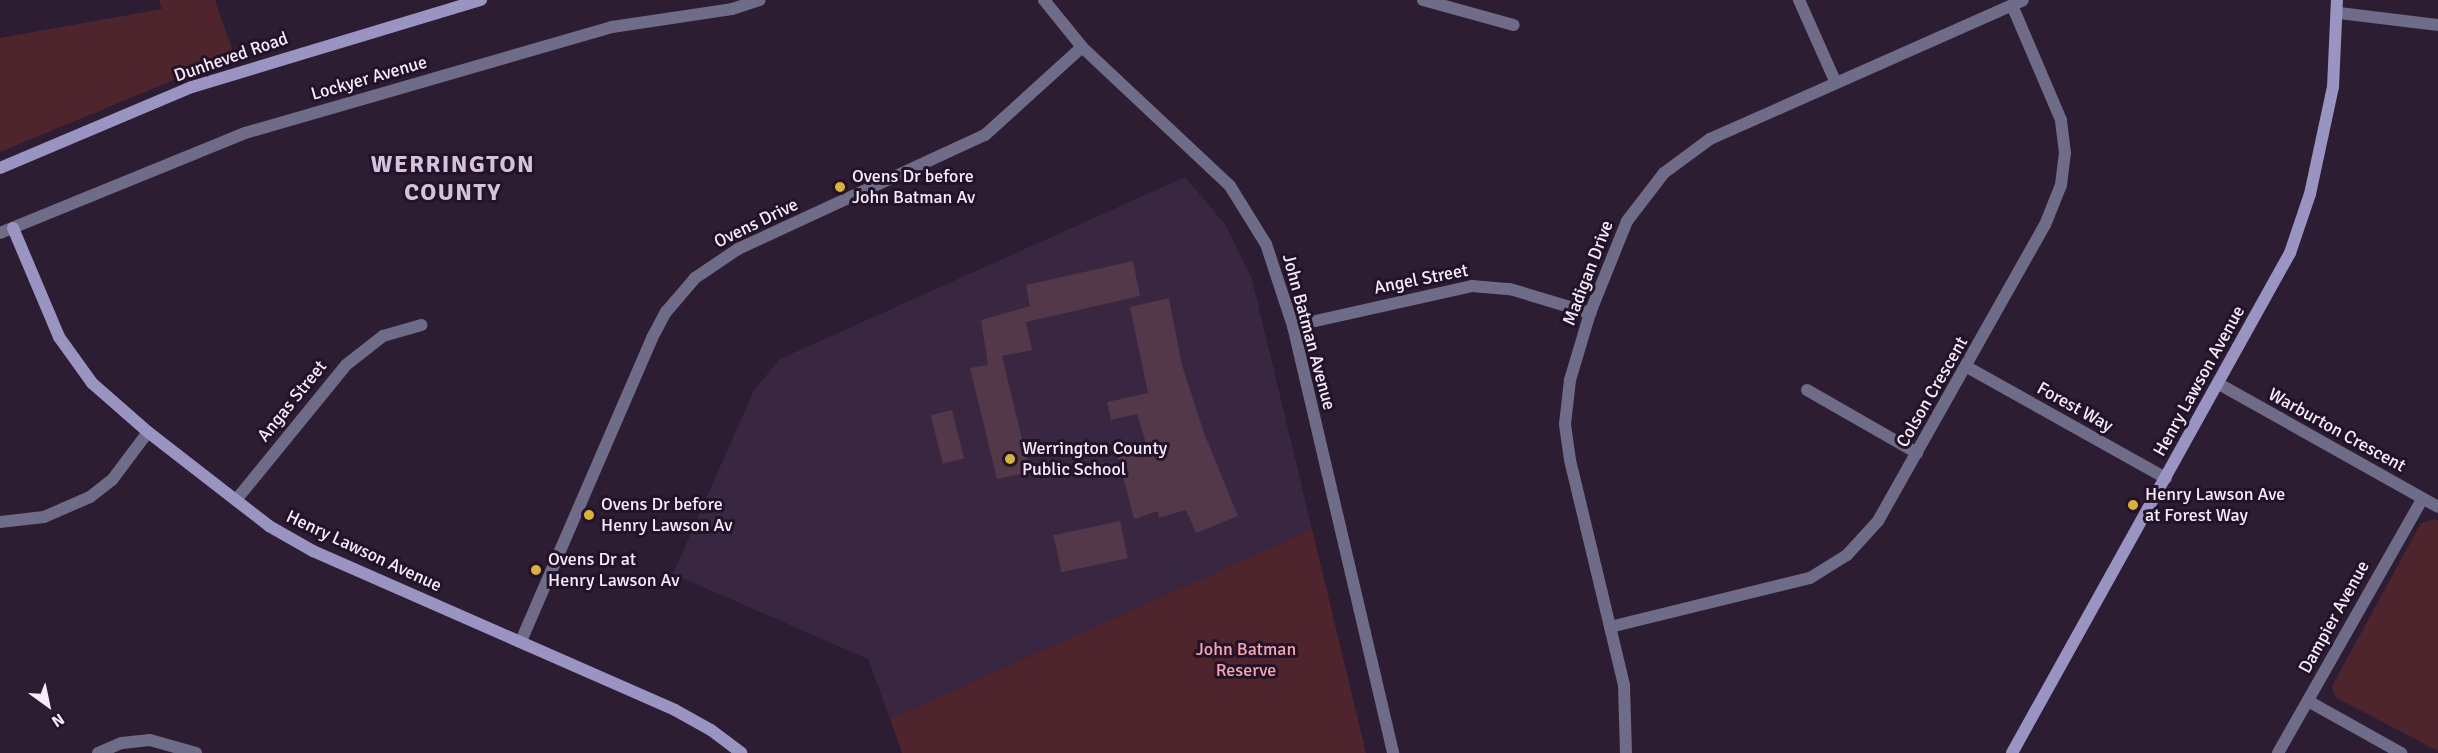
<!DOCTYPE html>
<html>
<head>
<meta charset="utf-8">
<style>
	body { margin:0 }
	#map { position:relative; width:2438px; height:753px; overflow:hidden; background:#2c1d33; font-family:Signika,sans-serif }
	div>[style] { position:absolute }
	.built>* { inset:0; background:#392641 }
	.green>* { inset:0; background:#4e252d }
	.building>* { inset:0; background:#523848; transform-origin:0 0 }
	.street>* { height:12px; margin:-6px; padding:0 6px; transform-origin:6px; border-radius:6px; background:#6e6c88 }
	.secondary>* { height:12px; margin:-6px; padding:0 6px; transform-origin:6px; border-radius:6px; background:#9994c1 }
	.dots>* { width:16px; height:16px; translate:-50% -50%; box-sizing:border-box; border:3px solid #221328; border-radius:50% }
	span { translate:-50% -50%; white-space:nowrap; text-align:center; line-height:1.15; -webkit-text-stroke:6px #221328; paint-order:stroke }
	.street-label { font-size:18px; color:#f6ecfb }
	.poi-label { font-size:18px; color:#f6ecfb }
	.left { translate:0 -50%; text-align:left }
	.park-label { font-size:18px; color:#f8a4b1 }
	.district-label { font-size:24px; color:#d6c2df; font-weight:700; letter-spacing:1.5px }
	.north { position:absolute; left:18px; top:675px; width:60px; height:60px; -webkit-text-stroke:4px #221328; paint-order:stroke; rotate:147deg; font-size:16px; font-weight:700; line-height:24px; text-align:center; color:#f6ecfb }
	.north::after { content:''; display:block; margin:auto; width:21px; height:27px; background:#f6ecfb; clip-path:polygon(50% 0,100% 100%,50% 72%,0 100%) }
</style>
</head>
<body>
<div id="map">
	<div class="built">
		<i style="clip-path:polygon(1185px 177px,1225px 224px,1252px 279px,1312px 529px,890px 719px,868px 659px,673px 574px,754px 390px,780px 359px)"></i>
	</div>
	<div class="green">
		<i style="clip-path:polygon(159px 0,215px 0,234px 55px,0 152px,0 38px,162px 9px)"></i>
		<i style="clip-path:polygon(2435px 519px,2438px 521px,2438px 751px,2335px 697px,2332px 686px,2421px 523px)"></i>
		<i style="clip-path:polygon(1312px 529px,1366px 753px,902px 753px,890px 719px)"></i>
	</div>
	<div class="building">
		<i style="clip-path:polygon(1133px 261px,1140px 296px,1026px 322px,1032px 350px,1002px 356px,1030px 472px,997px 479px,970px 368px,988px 365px,981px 320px,1030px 306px,1026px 285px)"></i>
		<i style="clip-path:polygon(1169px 298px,1182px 365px,1204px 433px,1238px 516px,1196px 533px,1186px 510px,1159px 518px,1158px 511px,1134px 519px,1118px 457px,1148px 450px,1137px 414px,1111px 420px,1107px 402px,1148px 393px,1130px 307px)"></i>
		<i style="left:952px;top:410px;width:50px;height:22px;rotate:76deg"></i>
		<i style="left:1120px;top:521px;width:38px;height:68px;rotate:78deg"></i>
	</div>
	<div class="street">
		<i style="left:1044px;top:0;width:60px;rotate:51deg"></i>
		<i style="left:1082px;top:47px;width:203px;rotate:43.2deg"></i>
		<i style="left:1230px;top:186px;width:68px;rotate:58.2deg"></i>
		<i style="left:1266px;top:244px;width:86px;rotate:71.8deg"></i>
		<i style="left:1293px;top:326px;width:439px;rotate:76.8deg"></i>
		<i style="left:1423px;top:0;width:94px;rotate:15.4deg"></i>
		<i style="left:1799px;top:0;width:91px;rotate:66deg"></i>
		<i style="left:2339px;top:13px;width:100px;rotate:6.9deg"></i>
		<i style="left:0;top:233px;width:265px;rotate:-22.2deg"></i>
		<i style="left:245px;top:133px;width:382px;rotate:-16.1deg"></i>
		<i style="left:612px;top:27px;width:121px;rotate:-8.5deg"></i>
		<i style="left:732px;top:9px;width:29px;rotate:-18deg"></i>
		<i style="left:1293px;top:326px;width:183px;rotate:-12.6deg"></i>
		<i style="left:1472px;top:286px;width:38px;rotate:5deg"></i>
		<i style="left:1510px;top:289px;width:84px;rotate:16.7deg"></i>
		<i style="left:1967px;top:367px;width:228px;rotate:29.2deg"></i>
		<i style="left:2219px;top:384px;width:251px;rotate:29.3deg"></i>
		<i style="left:1807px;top:390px;width:127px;rotate:29.8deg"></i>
		<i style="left:236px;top:500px;width:174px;rotate:-50.8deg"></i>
		<i style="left:346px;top:365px;width:47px;rotate:-38.1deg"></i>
		<i style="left:383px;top:336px;width:40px;rotate:-16deg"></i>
		<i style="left:0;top:522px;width:44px;rotate:-6.5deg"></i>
		<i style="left:44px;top:517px;width:50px;rotate:-23.5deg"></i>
		<i style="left:90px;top:497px;width:28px;rotate:-38deg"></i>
		<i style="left:112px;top:480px;width:60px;rotate:-53.1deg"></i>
		<i style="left:1610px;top:627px;width:206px;rotate:-13.8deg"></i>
		<i style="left:1810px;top:578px;width:44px;rotate:-31.9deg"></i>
		<i style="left:1847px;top:555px;width:46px;rotate:-47.6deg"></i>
		<i style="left:1878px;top:521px;width:340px;rotate:-60.6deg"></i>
		<i style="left:2045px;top:225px;width:43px;rotate:-68.2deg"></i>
		<i style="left:2061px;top:185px;width:32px;rotate:-83deg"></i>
		<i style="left:2065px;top:153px;width:33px;rotate:-97deg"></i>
		<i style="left:2061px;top:120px;width:125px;rotate:-113.1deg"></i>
		<i style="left:521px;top:641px;width:330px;rotate:-66.6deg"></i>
		<i style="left:652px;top:338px;width:30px;rotate:-62deg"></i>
		<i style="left:666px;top:312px;width:45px;rotate:-49.5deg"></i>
		<i style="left:695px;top:278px;width:52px;rotate:-34deg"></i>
		<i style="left:738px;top:249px;width:272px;rotate:-24.8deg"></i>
		<i style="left:985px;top:135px;width:131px;rotate:-42.2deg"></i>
		<i style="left:2308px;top:701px;width:107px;rotate:29.2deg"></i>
		<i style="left:98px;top:753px;width:26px;rotate:-23deg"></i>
		<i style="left:122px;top:743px;width:28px;rotate:-6deg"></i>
		<i style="left:150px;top:740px;width:48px;rotate:15.8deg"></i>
		<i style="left:1626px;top:753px;width:68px;rotate:-91.7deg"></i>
		<i style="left:1624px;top:685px;width:231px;rotate:-103.5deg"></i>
		<i style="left:1570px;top:460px;width:36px;rotate:-98deg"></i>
		<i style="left:1565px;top:424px;width:44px;rotate:-83.5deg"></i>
		<i style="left:1570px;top:380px;width:70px;rotate:-73.4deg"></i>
		<i style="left:1590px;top:313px;width:99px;rotate:-68.1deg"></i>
		<i style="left:1627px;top:221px;width:61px;rotate:-52.4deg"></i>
		<i style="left:1664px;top:173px;width:57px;rotate:-36.5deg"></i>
		<i style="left:1710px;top:139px;width:342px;rotate:-23.9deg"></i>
		<i style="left:2278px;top:753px;width:292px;rotate:-60.4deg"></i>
	</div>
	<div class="secondary">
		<i style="left:0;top:168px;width:208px;rotate:-22.9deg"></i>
		<i style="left:192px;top:87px;width:302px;rotate:-16.8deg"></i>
		<i style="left:13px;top:228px;width:118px;rotate:67.1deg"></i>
		<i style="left:59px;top:337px;width:57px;rotate:54.3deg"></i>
		<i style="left:92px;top:383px;width:74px;rotate:41.2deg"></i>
		<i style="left:148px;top:432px;width:153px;rotate:37.8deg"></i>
		<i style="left:269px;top:526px;width:51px;rotate:29.6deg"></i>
		<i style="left:313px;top:551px;width:395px;rotate:23.7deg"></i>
		<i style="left:675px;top:710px;width:41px;rotate:29.1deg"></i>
		<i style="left:711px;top:730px;width:38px;rotate:37deg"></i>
		<i style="left:2012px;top:753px;width:572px;rotate:-60.93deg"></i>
		<i style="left:2290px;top:253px;width:62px;rotate:-71.3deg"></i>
		<i style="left:2310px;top:194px;width:109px;rotate:-77.9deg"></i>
		<i style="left:2333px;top:87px;width:87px;rotate:-87.4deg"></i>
	</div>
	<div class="dots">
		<i style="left:840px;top:187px;background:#dcb233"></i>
		<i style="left:1010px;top:459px;background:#dcb233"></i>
		<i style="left:2133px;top:505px;background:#dcb233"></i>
		<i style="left:589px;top:515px;background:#dcb233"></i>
		<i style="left:536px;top:570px;background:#dcb233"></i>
	</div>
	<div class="street-label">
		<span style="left:231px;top:57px;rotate:-19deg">Dunheved Road</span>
		<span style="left:369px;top:78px;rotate:-16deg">Lockyer Avenue</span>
		<span style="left:756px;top:223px;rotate:-26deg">Ovens Drive</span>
		<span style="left:1588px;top:273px;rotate:-69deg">Madigan Drive</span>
		<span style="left:1421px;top:279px;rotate:-11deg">Angel Street</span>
		<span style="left:1309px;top:332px;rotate:75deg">John Batman Avenue</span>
		<span style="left:2199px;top:381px;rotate:-61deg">Henry Lawson Avenue</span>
		<span style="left:1932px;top:392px;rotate:-60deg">Colson Crescent</span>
		<span style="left:292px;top:401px;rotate:-51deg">Angas Street</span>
		<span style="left:2075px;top:407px;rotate:29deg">Forest Way</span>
		<span style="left:2337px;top:430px;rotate:29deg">Warburton Crescent</span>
		<span style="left:364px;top:551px;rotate:25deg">Henry Lawson Avenue</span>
		<span style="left:2334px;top:617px;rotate:-61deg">Dampier Avenue</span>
	</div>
	<div class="poi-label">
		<span class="left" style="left:852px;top:187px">Ovens Dr before<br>John Batman Av</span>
		<span class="left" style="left:1022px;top:459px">Werrington County<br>Public School</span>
		<span class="left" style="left:2145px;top:505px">Henry Lawson Ave<br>at Forest Way</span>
		<span class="left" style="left:601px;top:515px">Ovens Dr before<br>Henry Lawson Av</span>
		<span class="left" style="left:548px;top:570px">Ovens Dr at<br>Henry Lawson Av</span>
	</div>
	<div class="park-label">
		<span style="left:1246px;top:660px">John Batman<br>Reserve</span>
	</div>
	<div class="district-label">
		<span style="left:453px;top:179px">WERRINGTON<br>COUNTY</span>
	</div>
	<div class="north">N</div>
</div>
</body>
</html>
